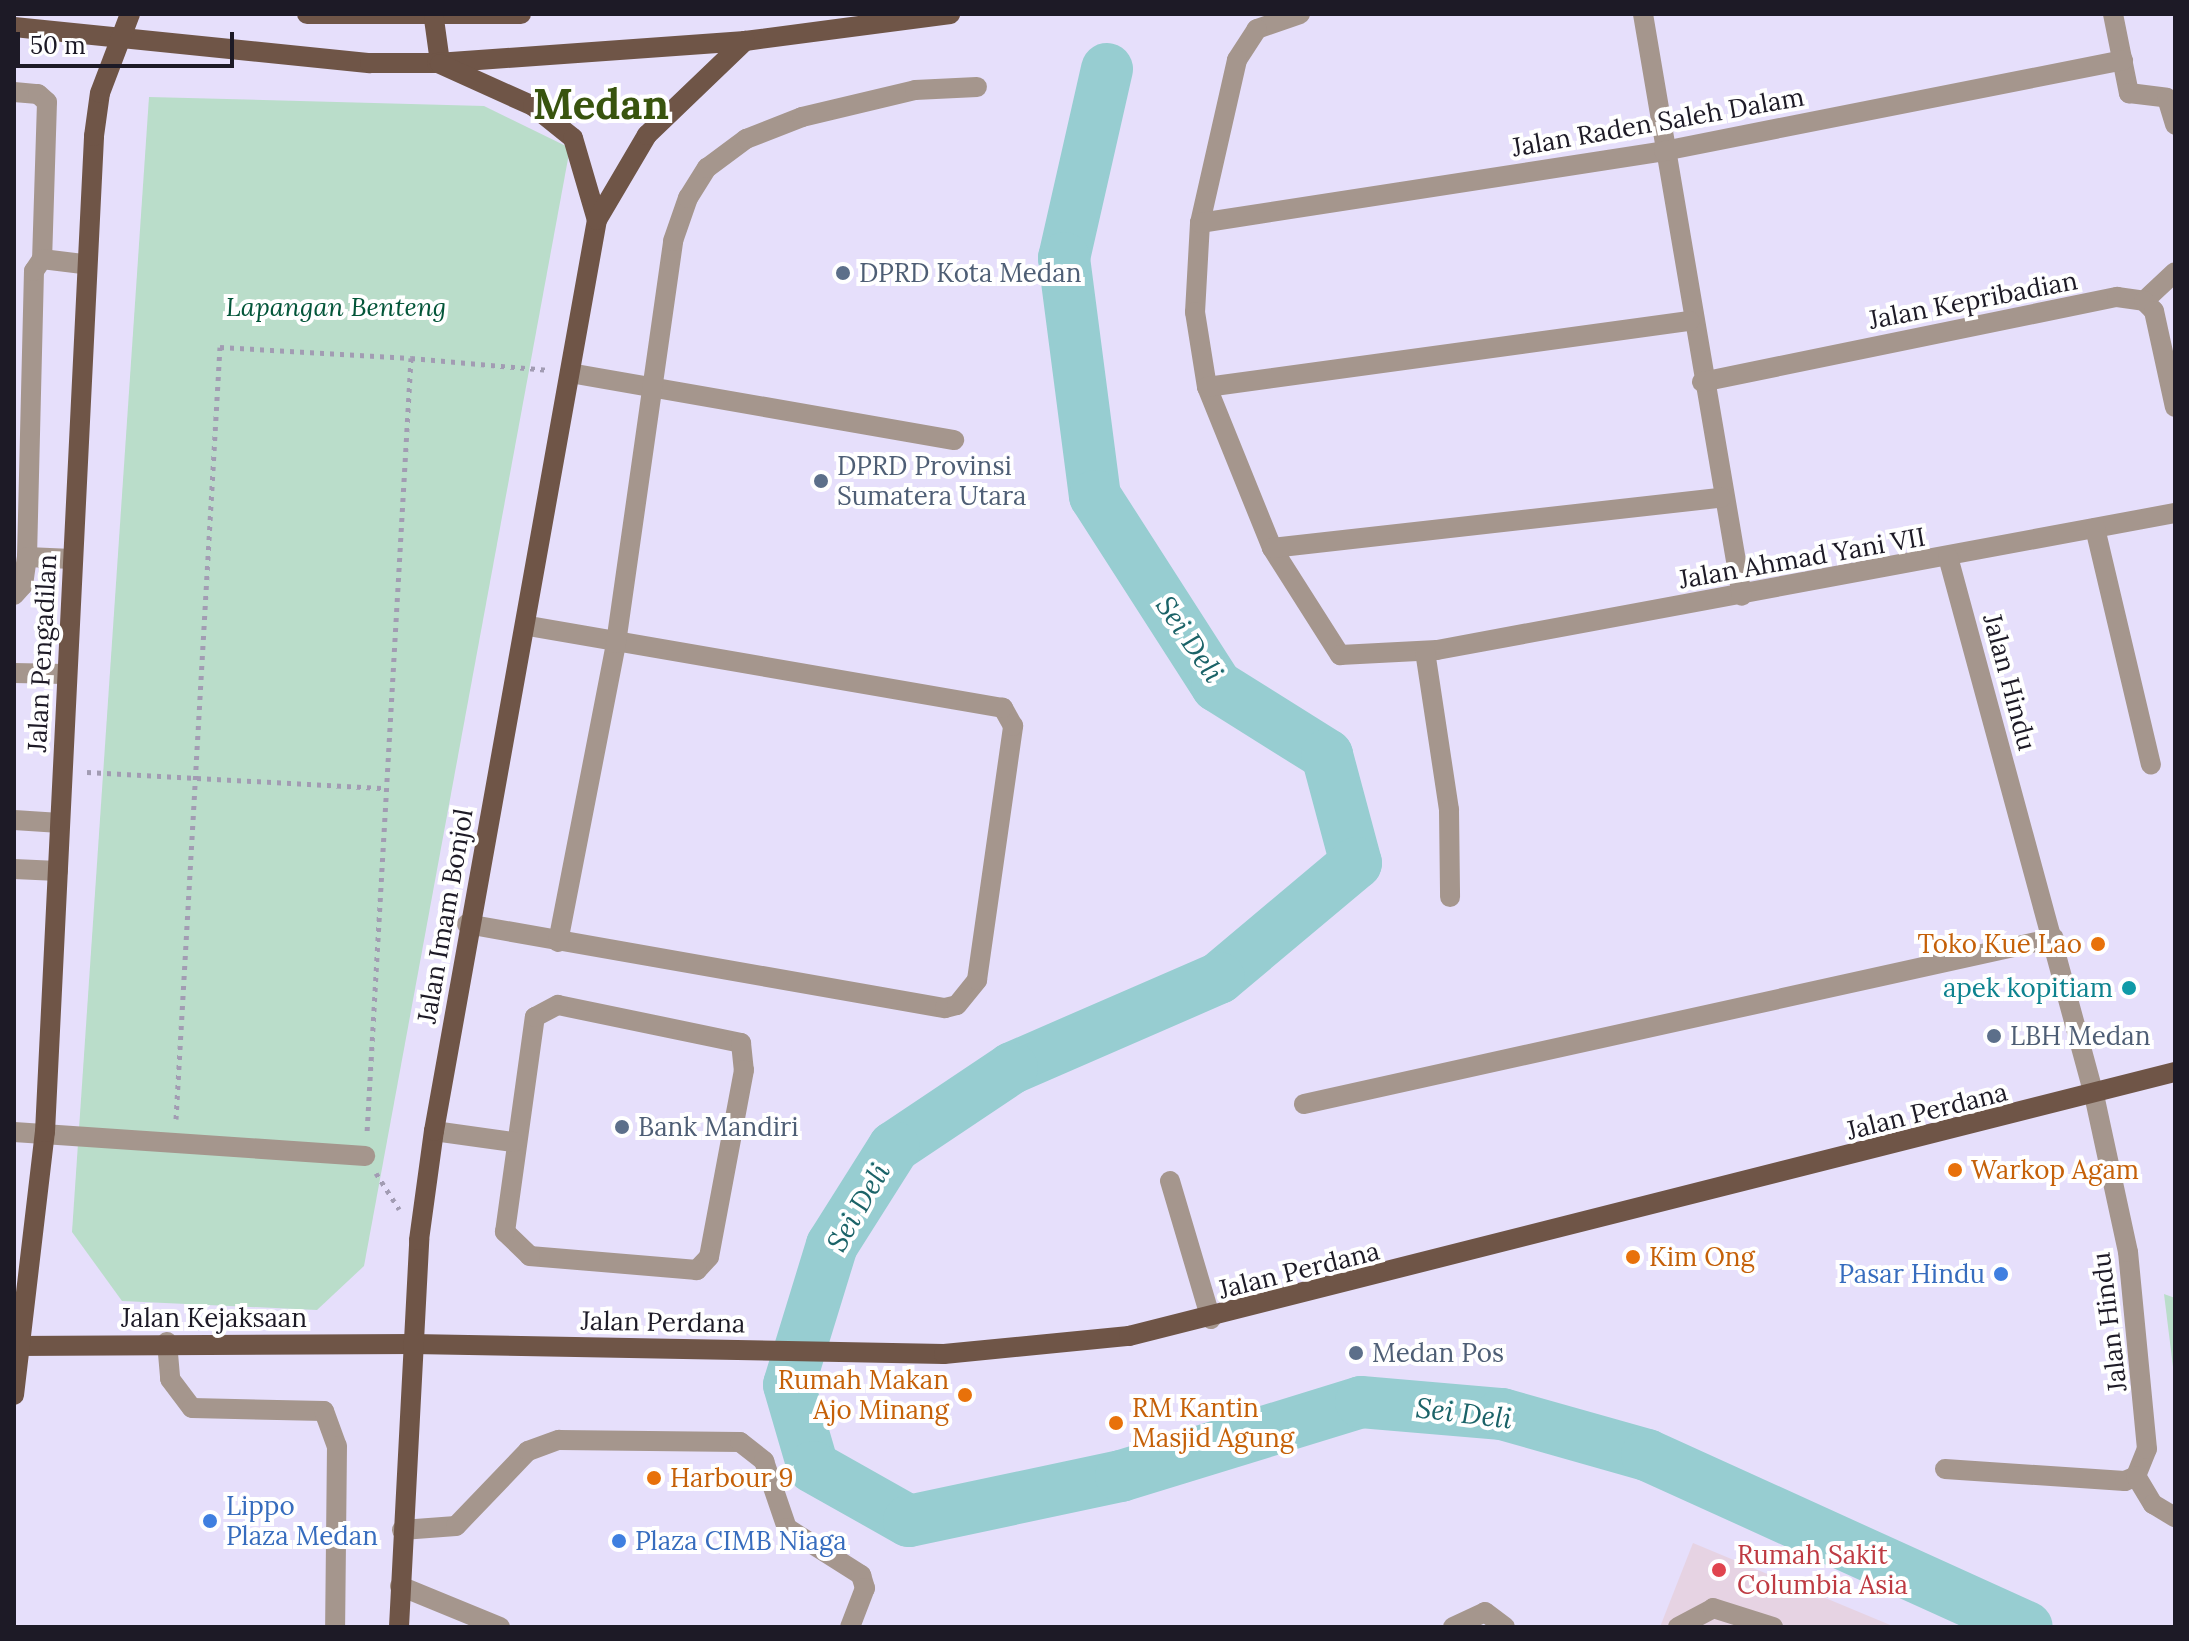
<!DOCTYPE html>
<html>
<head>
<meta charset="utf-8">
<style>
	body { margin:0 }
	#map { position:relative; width:2189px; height:1641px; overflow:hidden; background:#e6dffb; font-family:Lora,serif }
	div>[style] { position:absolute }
	.medical>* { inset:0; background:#e6d3e3 }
	.green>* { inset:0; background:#baddca }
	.river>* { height:52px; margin:-26px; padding:0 26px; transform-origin:26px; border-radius:26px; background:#97cdd1 }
	.path>* { height:5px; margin-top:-2.5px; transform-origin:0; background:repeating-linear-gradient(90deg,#a29cb3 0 4px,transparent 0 10px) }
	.minor>* { height:20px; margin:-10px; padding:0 10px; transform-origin:10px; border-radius:10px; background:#a5968d }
	.major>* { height:20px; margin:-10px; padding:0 10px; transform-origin:10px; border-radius:10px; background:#6f5547 }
	.dots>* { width:22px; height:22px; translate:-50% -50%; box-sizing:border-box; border:4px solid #fff; border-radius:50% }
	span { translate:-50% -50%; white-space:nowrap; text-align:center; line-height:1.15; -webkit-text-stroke:8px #fff; paint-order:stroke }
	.street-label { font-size:26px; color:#1d1a26 }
	.service-label { font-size:26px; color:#4e5e75 }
	.left { translate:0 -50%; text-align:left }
	.park-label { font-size:26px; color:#035539; font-style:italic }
	.food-label { font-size:26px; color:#c56008 }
	.right { translate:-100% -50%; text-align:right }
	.culture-label { font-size:26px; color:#0d838f }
	.shop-label { font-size:26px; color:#366cbe }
	.health-label { font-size:26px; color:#be3a42 }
	.water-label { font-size:28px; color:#1b6368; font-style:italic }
	.town-label { font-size:42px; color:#38540e; font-weight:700 }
	.frame { position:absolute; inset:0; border:16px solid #1d1a26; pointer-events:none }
	.scale { position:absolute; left:16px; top:32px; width:218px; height:36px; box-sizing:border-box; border:4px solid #1d1a26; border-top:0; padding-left:10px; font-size:24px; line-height:28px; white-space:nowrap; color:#1d1a26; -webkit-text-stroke:6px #fff; paint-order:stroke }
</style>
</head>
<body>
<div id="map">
	<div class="medical">
		<i style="clip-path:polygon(1693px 1543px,1895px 1627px,1660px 1627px)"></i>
	</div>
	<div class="green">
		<i style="clip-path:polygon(149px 97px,484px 106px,570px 148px,364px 1266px,317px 1310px,122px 1301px,72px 1232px)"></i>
		<i style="clip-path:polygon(2164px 1294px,2175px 1298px,2175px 1383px)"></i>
	</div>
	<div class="river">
		<i style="left:1107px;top:69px;width:194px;rotate:102.8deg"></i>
		<i style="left:1064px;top:258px;width:240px;rotate:82.6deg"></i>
		<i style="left:1095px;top:496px;width:226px;rotate:57.3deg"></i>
		<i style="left:1217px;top:686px;width:130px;rotate:32.1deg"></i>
		<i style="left:1327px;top:755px;width:112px;rotate:75deg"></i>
		<i style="left:1356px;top:863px;width:179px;rotate:140deg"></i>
		<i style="left:1219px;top:978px;width:226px;rotate:156.5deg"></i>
		<i style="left:1012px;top:1068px;width:142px;rotate:146.2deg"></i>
		<i style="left:894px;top:1147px;width:116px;rotate:122.3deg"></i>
		<i style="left:832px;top:1245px;width:146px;rotate:107.1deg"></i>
		<i style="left:789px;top:1385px;width:85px;rotate:73.7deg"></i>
		<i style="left:813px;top:1467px;width:110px;rotate:29.4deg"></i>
		<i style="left:909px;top:1521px;width:217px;rotate:-12deg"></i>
		<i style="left:1121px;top:1476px;width:251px;rotate:-17.1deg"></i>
		<i style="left:1361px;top:1402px;width:142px;rotate:4.9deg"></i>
		<i style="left:1502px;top:1414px;width:151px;rotate:15.8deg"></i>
		<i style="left:1647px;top:1455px;width:417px;rotate:24.4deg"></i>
	</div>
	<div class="path">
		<i style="left:411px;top:358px;width:139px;rotate:5deg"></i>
		<i style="left:87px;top:772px;width:299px;rotate:3.1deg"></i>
		<i style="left:176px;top:1119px;width:773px;rotate:-86.74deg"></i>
		<i style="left:220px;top:347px;width:191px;rotate:3.3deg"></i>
		<i style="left:411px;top:358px;width:777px;rotate:93.25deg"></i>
		<i style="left:376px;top:1173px;width:43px;rotate:57.4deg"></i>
	</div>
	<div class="minor">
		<i style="left:1300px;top:14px;width:46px;rotate:160.8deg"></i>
		<i style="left:1257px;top:29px;width:37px;rotate:123deg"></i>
		<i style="left:1237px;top:60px;width:167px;rotate:102.8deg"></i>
		<i style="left:1200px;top:223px;width:89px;rotate:93.2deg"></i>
		<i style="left:1195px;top:312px;width:76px;rotate:80.9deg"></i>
		<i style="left:1207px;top:387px;width:174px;rotate:68deg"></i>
		<i style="left:1272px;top:548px;width:127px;rotate:57.6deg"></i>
		<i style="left:1340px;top:655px;width:97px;rotate:-3deg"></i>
		<i style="left:1437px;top:650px;width:751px;rotate:-10.52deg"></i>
		<i style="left:1643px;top:14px;width:590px;rotate:80.35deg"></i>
		<i style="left:2113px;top:14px;width:81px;rotate:78.6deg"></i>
		<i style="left:2129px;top:93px;width:38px;rotate:7deg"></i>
		<i style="left:2167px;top:98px;width:28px;rotate:73deg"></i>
		<i style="left:14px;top:92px;width:24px;rotate:5deg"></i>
		<i style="left:38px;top:94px;width:12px;rotate:42deg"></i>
		<i style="left:47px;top:102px;width:157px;rotate:91.8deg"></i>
		<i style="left:1200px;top:223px;width:470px;rotate:-8.8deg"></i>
		<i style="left:1664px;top:151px;width:468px;rotate:-11.2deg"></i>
		<i style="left:2144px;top:301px;width:42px;rotate:-43.1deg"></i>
		<i style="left:570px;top:373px;width:390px;rotate:9.9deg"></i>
		<i style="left:1702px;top:382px;width:424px;rotate:-11.6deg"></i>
		<i style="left:2117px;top:297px;width:27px;rotate:8deg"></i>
		<i style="left:2144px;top:301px;width:14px;rotate:45deg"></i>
		<i style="left:2154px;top:311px;width:98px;rotate:77.7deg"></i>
		<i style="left:1207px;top:387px;width:487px;rotate:-7.8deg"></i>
		<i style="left:2095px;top:528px;width:243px;rotate:76.7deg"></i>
		<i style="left:1272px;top:548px;width:452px;rotate:-6.4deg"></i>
		<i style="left:72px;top:559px;width:45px;rotate:-177.5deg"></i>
		<i style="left:27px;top:557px;width:286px;rotate:-88.6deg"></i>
		<i style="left:34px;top:271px;width:14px;rotate:-56deg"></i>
		<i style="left:42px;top:259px;width:41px;rotate:7deg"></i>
		<i style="left:14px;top:595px;width:13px;rotate:-48deg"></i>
		<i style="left:23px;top:585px;width:28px;rotate:-82deg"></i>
		<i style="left:1425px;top:651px;width:161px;rotate:81.4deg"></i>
		<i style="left:1449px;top:810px;width:87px;rotate:89.3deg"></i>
		<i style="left:14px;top:673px;width:50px;rotate:1.1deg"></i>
		<i style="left:14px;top:820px;width:46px;rotate:3.7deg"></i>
		<i style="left:14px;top:869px;width:44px;rotate:2.6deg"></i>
		<i style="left:467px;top:924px;width:485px;rotate:10deg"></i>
		<i style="left:945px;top:1008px;width:12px;rotate:-14deg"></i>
		<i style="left:957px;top:1005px;width:32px;rotate:-51deg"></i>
		<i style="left:977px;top:980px;width:257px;rotate:-81.9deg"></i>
		<i style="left:1013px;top:726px;width:21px;rotate:-119deg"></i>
		<i style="left:1003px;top:708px;width:482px;rotate:-170.2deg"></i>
		<i style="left:558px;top:942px;width:305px;rotate:-79deg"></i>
		<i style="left:616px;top:643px;width:406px;rotate:-81.9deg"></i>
		<i style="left:673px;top:241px;width:46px;rotate:-70.8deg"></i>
		<i style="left:688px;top:198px;width:36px;rotate:-58deg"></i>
		<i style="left:707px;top:168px;width:49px;rotate:-36.6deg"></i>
		<i style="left:746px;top:139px;width:60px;rotate:-21.4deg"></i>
		<i style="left:802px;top:117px;width:116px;rotate:-13.4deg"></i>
		<i style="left:915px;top:90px;width:62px;rotate:-2.8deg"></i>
		<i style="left:558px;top:1005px;width:187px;rotate:11.7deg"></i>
		<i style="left:741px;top:1043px;width:27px;rotate:84deg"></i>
		<i style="left:744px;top:1070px;width:190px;rotate:100.6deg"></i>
		<i style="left:709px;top:1257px;width:18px;rotate:133deg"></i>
		<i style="left:697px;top:1270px;width:168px;rotate:-175.2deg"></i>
		<i style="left:530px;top:1256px;width:35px;rotate:-136deg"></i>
		<i style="left:505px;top:1232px;width:217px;rotate:-82.1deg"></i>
		<i style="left:535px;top:1017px;width:26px;rotate:-28deg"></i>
		<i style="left:1304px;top:1104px;width:768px;rotate:-12.48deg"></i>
		<i style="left:434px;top:1131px;width:80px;rotate:7.9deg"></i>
		<i style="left:14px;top:1132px;width:352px;rotate:3.9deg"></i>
		<i style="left:1170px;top:1181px;width:144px;rotate:73.5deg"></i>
		<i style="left:167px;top:1342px;width:37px;rotate:85deg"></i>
		<i style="left:170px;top:1379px;width:36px;rotate:53deg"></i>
		<i style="left:192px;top:1408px;width:132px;rotate:1.3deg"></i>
		<i style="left:324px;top:1411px;width:37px;rotate:70deg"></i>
		<i style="left:337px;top:1446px;width:181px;rotate:90.6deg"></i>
		<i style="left:1945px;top:1469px;width:180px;rotate:3.8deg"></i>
		<i style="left:2125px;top:1481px;width:12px;rotate:-24deg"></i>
		<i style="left:2136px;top:1476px;width:29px;rotate:-68deg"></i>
		<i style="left:2147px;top:1449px;width:198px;rotate:-95.5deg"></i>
		<i style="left:2128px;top:1252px;width:161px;rotate:-102.2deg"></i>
		<i style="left:2094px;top:1095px;width:557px;rotate:-105.18deg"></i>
		<i style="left:2136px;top:1476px;width:33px;rotate:59deg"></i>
		<i style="left:2153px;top:1504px;width:26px;rotate:31deg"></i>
		<i style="left:402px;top:1530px;width:54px;rotate:-4.2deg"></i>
		<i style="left:456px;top:1526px;width:104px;rotate:-46.2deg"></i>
		<i style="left:528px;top:1451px;width:33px;rotate:-20deg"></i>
		<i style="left:559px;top:1440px;width:181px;rotate:0.6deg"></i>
		<i style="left:740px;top:1442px;width:31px;rotate:38deg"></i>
		<i style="left:764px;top:1461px;width:71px;rotate:71.1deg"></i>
		<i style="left:787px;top:1528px;width:88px;rotate:32.4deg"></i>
		<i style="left:861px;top:1575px;width:14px;rotate:73deg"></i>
		<i style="left:865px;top:1588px;width:42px;rotate:111deg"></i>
		<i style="left:400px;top:1586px;width:108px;rotate:22.3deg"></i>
		<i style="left:1453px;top:1627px;width:35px;rotate:-25deg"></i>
		<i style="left:1485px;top:1612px;width:25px;rotate:37deg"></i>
		<i style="left:1678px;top:1627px;width:40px;rotate:-28deg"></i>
		<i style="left:1713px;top:1608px;width:63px;rotate:17.6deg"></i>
	</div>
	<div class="major">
		<i style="left:307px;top:14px;width:214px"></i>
		<i style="left:434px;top:19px;width:43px;rotate:82.1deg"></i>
		<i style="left:14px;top:27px;width:358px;rotate:5.8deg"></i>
		<i style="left:370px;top:63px;width:67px"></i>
		<i style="left:437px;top:63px;width:309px;rotate:-4.1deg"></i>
		<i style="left:745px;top:41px;width:207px;rotate:-7.5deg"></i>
		<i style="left:440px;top:64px;width:102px;rotate:24.3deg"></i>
		<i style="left:533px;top:106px;width:51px;rotate:38.7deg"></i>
		<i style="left:573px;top:138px;width:85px;rotate:73.7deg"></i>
		<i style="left:14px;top:1346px;width:399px;rotate:-0.3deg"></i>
		<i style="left:413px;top:1344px;width:531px;rotate:1.08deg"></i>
		<i style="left:944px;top:1354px;width:186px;rotate:-5.6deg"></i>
		<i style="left:1129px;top:1336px;width:1079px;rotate:-14.17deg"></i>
		<i style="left:14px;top:1395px;width:265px;rotate:-83.3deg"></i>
		<i style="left:45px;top:1132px;width:997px;rotate:-87.18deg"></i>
		<i style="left:94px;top:136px;width:43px;rotate:-82.1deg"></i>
		<i style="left:100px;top:93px;width:85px;rotate:-69.2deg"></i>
		<i style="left:399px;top:1627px;width:388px;rotate:-87deg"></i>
		<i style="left:419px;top:1240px;width:110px;rotate:-82.2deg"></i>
		<i style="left:434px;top:1131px;width:925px;rotate:-79.86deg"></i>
		<i style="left:597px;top:220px;width:99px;rotate:-59.5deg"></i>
		<i style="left:647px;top:135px;width:136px;rotate:-43.8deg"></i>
	</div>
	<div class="dots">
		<i style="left:843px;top:273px;background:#5c6f8a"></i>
		<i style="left:821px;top:481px;background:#5c6f8a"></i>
		<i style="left:2098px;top:944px;background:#e8710a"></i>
		<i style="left:2129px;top:988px;background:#0f9aa8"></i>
		<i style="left:1994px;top:1036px;background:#5c6f8a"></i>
		<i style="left:622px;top:1127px;background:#5c6f8a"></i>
		<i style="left:1955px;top:1170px;background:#e8710a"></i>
		<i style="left:1633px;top:1257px;background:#e8710a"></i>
		<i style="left:2001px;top:1274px;background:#3f7fe0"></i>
		<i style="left:1356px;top:1353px;background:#5c6f8a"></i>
		<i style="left:965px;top:1395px;background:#e8710a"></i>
		<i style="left:1116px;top:1423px;background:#e8710a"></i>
		<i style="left:654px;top:1478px;background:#e8710a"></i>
		<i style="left:210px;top:1521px;background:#3f7fe0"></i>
		<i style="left:619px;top:1541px;background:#3f7fe0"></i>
		<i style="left:1719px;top:1570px;background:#e0444e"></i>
	</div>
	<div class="street-label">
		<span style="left:1658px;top:122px;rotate:-10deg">Jalan Raden Saleh Dalam</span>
		<span style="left:1973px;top:300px;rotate:-11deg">Jalan Kepribadian</span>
		<span style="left:1802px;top:558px;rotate:-10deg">Jalan Ahmad Yani VII</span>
		<span style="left:42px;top:653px;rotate:-87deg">Jalan Pengadilan</span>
		<span style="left:2010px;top:682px;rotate:75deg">Jalan Hindu</span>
		<span style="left:445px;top:916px;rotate:-80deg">Jalan Imam Bonjol</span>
		<span style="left:1927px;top:1111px;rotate:-14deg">Jalan Perdana</span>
		<span style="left:1299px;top:1270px;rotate:-14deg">Jalan Perdana</span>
		<span style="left:214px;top:1318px">Jalan Kejaksaan</span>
		<span style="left:663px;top:1322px;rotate:1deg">Jalan Perdana</span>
		<span style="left:2109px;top:1322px;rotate:-97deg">Jalan Hindu</span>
	</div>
	<div class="service-label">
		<span class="left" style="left:859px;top:273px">DPRD Kota Medan</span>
		<span class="left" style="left:837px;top:481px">DPRD Provinsi<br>Sumatera Utara</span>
		<span class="left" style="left:2010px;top:1036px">LBH Medan</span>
		<span class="left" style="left:638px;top:1127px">Bank Mandiri</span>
		<span class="left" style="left:1372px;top:1353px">Medan Pos</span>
	</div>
	<div class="park-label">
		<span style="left:336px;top:307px">Lapangan Benteng</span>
	</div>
	<div class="food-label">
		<span class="right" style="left:2082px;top:944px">Toko Kue Lao</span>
		<span class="left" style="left:1971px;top:1170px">Warkop Agam</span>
		<span class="left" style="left:1649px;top:1257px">Kim Ong</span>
		<span class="right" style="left:949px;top:1395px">Rumah Makan<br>Ajo Minang</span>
		<span class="left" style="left:1132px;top:1423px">RM Kantin<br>Masjid Agung</span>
		<span class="left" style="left:670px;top:1478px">Harbour 9</span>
	</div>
	<div class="culture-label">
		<span class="right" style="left:2113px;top:988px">apek kopitiam</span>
	</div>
	<div class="shop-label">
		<span class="right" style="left:1985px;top:1274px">Pasar Hindu</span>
		<span class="left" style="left:226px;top:1521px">Lippo<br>Plaza Medan</span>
		<span class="left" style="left:635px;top:1541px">Plaza CIMB Niaga</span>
	</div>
	<div class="health-label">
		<span class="left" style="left:1737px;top:1570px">Rumah Sakit<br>Columbia Asia</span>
	</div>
	<div class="water-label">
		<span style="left:1190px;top:639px;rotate:56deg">Sei Deli</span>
		<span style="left:858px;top:1207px;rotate:-60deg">Sei Deli</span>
		<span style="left:1464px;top:1413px;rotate:7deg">Sei Deli</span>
	</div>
	<div class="town-label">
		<span style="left:601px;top:104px">Medan</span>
	</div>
	<div class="frame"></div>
	<div class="scale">50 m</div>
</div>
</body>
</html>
